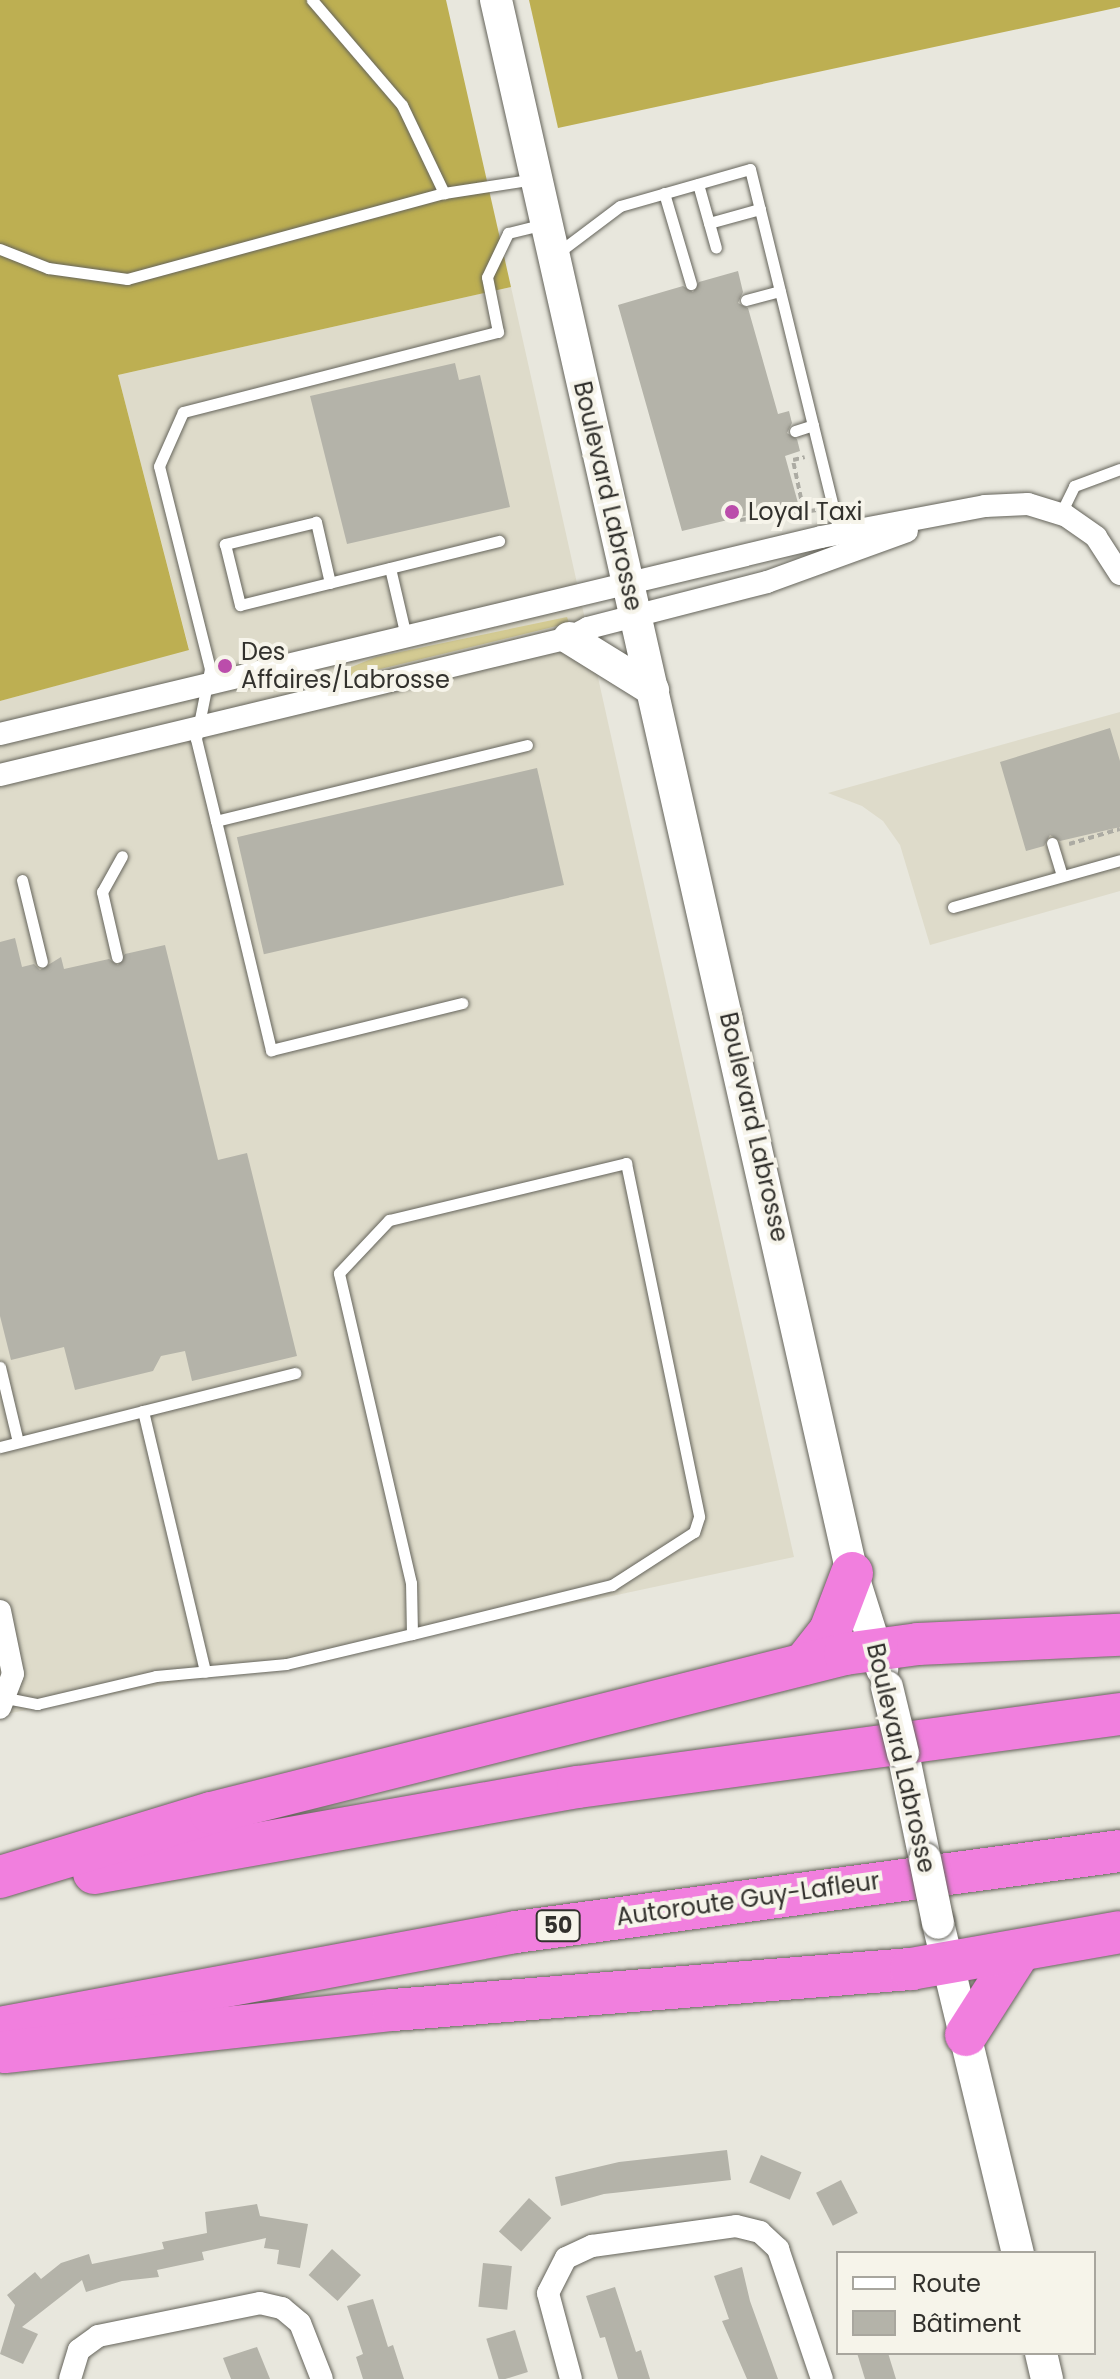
<!DOCTYPE html>
<html>
<head>
<meta charset="utf-8">
<style>
	body { margin:0 }
	#map { position:relative; width:1120px; height:2379px; overflow:hidden; background:#e8e7dd; font-family:Poppins,sans-serif }
	div>[style] { position:absolute }
	.built>* { inset:0; background:#dedbca }
	.green>* { inset:0; background:#d4cb93 }
	.forest>* { inset:0; background:#bdaf52 }
	.building>* { inset:0; background:#b4b3a9; transform-origin:0 0 }
	.path>* { height:4px; margin-top:-2px; transform-origin:0; background:repeating-linear-gradient(90deg,#acaba3 0 6px,transparent 0 10px) }
	.roads { filter:drop-shadow(0 0 2px #65645b) drop-shadow(0 0 2px #65645b) }
	.lane>* { height:11px; margin:-5.5px; padding:0 5.5px; transform-origin:5.5px; border-radius:5.5px; background:#fff }
	.street>* { height:22px; margin:-11px; padding:0 11px; transform-origin:11px; border-radius:11px; background:#fff }
	.secondary>* { height:32px; margin:-16px; padding:0 16px; transform-origin:16px; border-radius:16px; background:#fff }
	.highway>* { height:42px; margin:-21px; padding:0 21px; transform-origin:21px; border-radius:21px; background:#f17fde }
	.bridges { filter:drop-shadow(0 0 2px #65645b) drop-shadow(0 0 2px #65645b) }
	.secondary-bridge>* { height:32px; margin:-16px; padding:0 16px; transform-origin:16px; border-radius:16px; background:#fff }
	.dots>* { width:22px; height:22px; translate:-50% -50%; box-sizing:border-box; border:4px solid #f6f4ea; border-radius:50% }
	span { translate:-50% -50%; white-space:nowrap; text-align:center; line-height:1.15; -webkit-text-stroke:8px #f6f4ea; paint-order:stroke }
	.shield-label span { padding:2px 6px; background:#f6f4ea; border:2px solid; border-radius:6px; -webkit-text-stroke-width:0 }
	.shield-label { font-size:22px; color:#32312d; font-weight:700 }
	.street-label { font-size:24px; color:#32312d }
	.poi-label { font-size:24px; color:#32312d }
	.left { translate:0 -50%; text-align:left }
	.legend { position:absolute; left:836px; top:2251px; width:260px; height:104px; box-sizing:border-box; background:#f6f4ea; border:2px solid #a8a69e; margin:0; padding:10px 14px; list-style:none; font-size:24px; color:#32312d }
	.legend li { display:flex; align-items:center; gap:16px; height:40px }
	.legend b { width:40px; border:2px solid #a8a69e }
</style>
</head>
<body>
<div id="map">
	<div class="built">
		<i style="clip-path:polygon(511px 287px,794px 1557px,411px 1639px,0 1715px,0 701px,189px 649px,118px 375px)"></i>
		<i style="clip-path:polygon(1120px 712px,1120px 891px,930px 945px,900px 845px,883px 821px,862px 806px,828px 793px)"></i>
	</div>
	<div class="green">
		<i style="clip-path:polygon(567px 617px,569px 623px,323px 683px,322px 679px,376px 657px)"></i>
	</div>
	<div class="forest">
		<i style="clip-path:polygon(0 0,446px 0,511px 287px,118px 375px,189px 650px,0 701px)"></i>
		<i style="clip-path:polygon(529px 0,1120px 0,1120px 7px,558px 128px)"></i>
	</div>
	<div class="building">
		<i style="clip-path:polygon(738px 271px,743px 292px,738px 303px,748px 308px,778px 414px,789px 411px,792px 423px,787px 433px,797px 439px,800px 451px,785px 456px,798px 503px,682px 531px,618px 305px,683px 286px,693px 292px,699px 282px)"></i>
		<i style="clip-path:polygon(455px 363px,459px 380px,480px 375px,510px 507px,347px 544px,310px 396px)"></i>
		<i style="clip-path:polygon(1110px 728px,1120px 761px,1120px 827px,1060px 841px,1050px 835px,1044px 846px,1026px 851px,1000px 762px)"></i>
		<i style="left:537px;top:768px;width:120px;height:308px;rotate:77deg"></i>
		<i style="clip-path:polygon(15px 938px,22px 967px,34px 964px,40px 970px,61px 957px,64px 969px,109px 959px,118px 965px,125px 954px,165px 945px,218px 1160px,247px 1153px,297px 1356px,192px 1381px,185px 1351px,161px 1356px,153px 1371px,75px 1390px,64px 1347px,11px 1360px,0 1316px,0 942px)"></i>
		<i style="clip-path:polygon(727px 2150px,731px 2180px,604px 2194px,561px 2206px,555px 2177px,619px 2162px)"></i>
		<i style="left:761px;top:2155px;width:44px;height:30px;rotate:23deg"></i>
		<i style="left:841px;top:2180px;width:37px;height:28px;rotate:63deg"></i>
		<i style="left:529px;top:2198px;width:30px;height:45px;rotate:42deg"></i>
		<i style="clip-path:polygon(257px 2204px,260px 2216px,308px 2224px,300px 2268px,277px 2264px,279px 2250px,264px 2248px,266px 2238px,202px 2252px,204px 2260px,157px 2270px,159px 2277px,122px 2281px,86px 2292px,82px 2280px,22px 2327px,38px 2334px,23px 2364px,0 2354px,15px 2305px,7px 2295px,35px 2272px,41px 2279px,61px 2263px,89px 2254px,92px 2264px,164px 2249px,162px 2242px,207px 2233px,205px 2212px)"></i>
		<i style="left:332px;top:2249px;width:39px;height:35px;rotate:42deg"></i>
		<i style="left:483px;top:2263px;width:29px;height:44px;rotate:6deg"></i>
		<i style="clip-path:polygon(742px 2267px,750px 2301px,778px 2379px,747px 2379px,722px 2321px,729px 2319px,714px 2276px)"></i>
		<i style="clip-path:polygon(615px 2287px,636px 2352px,641px 2350px,650px 2379px,618px 2379px,605px 2337px,600px 2338px,586px 2296px)"></i>
		<i style="clip-path:polygon(373px 2299px,388px 2347px,393px 2345px,404px 2379px,363px 2379px,356px 2357px,363px 2354px,347px 2306px)"></i>
		<i style="left:515px;top:2330px;width:44px;height:30px;rotate:73deg"></i>
		<i style="clip-path:polygon(257px 2347px,270px 2379px,231px 2379px,223px 2358px)"></i>
		<i style="clip-path:polygon(857px 2353px,888px 2353px,896px 2379px,865px 2379px)"></i>
	</div>
	<div class="path">
		<i style="left:803px;top:508px;width:49px;rotate:-101.8deg"></i>
		<i style="left:793px;top:460px;width:12px;rotate:-14deg"></i>
		<i style="left:740px;top:520px;width:78px;rotate:-7.4deg"></i>
		<i style="left:1069px;top:844px;width:53px;rotate:-16.4deg"></i>
	</div>
	<div class="roads">
		<div class="lane">
			<i style="left:312px;top:0;width:138px;rotate:49.4deg"></i>
			<i style="left:402px;top:105px;width:98px;rotate:64.5deg"></i>
			<i style="left:698px;top:184px;width:66px;rotate:74.3deg"></i>
			<i style="left:664px;top:193px;width:95px;rotate:73.5deg"></i>
			<i style="left:709px;top:223px;width:53px;rotate:-15.4deg"></i>
			<i style="left:0;top:249px;width:52px;rotate:21.6deg"></i>
			<i style="left:48px;top:268px;width:80px;rotate:7.9deg"></i>
			<i style="left:127px;top:279px;width:328px;rotate:-15.2deg"></i>
			<i style="left:444px;top:193px;width:91px;rotate:-8.8deg"></i>
			<i style="left:555px;top:255px;width:81px;rotate:-37deg"></i>
			<i style="left:620px;top:206px;width:135px;rotate:-15.9deg"></i>
			<i style="left:750px;top:169px;width:377px;rotate:76.2deg"></i>
			<i style="left:746px;top:300px;width:35px;rotate:-15deg"></i>
			<i style="left:795px;top:431px;width:19px;rotate:-18deg"></i>
			<i style="left:1061px;top:513px;width:30px;rotate:-64deg"></i>
			<i style="left:1074px;top:486px;width:49px;rotate:-20.3deg"></i>
			<i style="left:390px;top:568px;width:70px;rotate:76.8deg"></i>
			<i style="left:330px;top:583px;width:63px;rotate:-102.9deg"></i>
			<i style="left:316px;top:522px;width:94px;rotate:166.4deg"></i>
			<i style="left:225px;top:544px;width:63px;rotate:76.2deg"></i>
			<i style="left:240px;top:605px;width:267px;rotate:-13.9deg"></i>
			<i style="left:527px;top:745px;width:320px;rotate:166.3deg"></i>
			<i style="left:216px;top:821px;width:84px;rotate:-103.7deg"></i>
			<i style="left:196px;top:739px;width:71px;rotate:-78.7deg"></i>
			<i style="left:210px;top:669px;width:209px;rotate:-104.1deg"></i>
			<i style="left:159px;top:466px;width:59px;rotate:-66deg"></i>
			<i style="left:183px;top:412px;width:325px;rotate:-14.3deg"></i>
			<i style="left:498px;top:332px;width:56px;rotate:-101.3deg"></i>
			<i style="left:487px;top:277px;width:49px;rotate:-64.5deg"></i>
			<i style="left:508px;top:233px;width:36px;rotate:-14deg"></i>
			<i style="left:216px;top:821px;width:236px;rotate:76.5deg"></i>
			<i style="left:271px;top:1050px;width:197px;rotate:-13.8deg"></i>
			<i style="left:1052px;top:843px;width:34px;rotate:73deg"></i>
			<i style="left:22px;top:880px;width:84px;rotate:76.3deg"></i>
			<i style="left:953px;top:907px;width:173px;rotate:-15.7deg"></i>
			<i style="left:117px;top:957px;width:67px;rotate:-103deg"></i>
			<i style="left:102px;top:892px;width:41px;rotate:-60.9deg"></i>
			<i style="left:0;top:1367px;width:77px;rotate:76.5deg"></i>
			<i style="left:143px;top:1411px;width:157px;rotate:-14deg"></i>
			<i style="left:0;top:1447px;width:147px;rotate:-14.1deg"></i>
			<i style="left:143px;top:1411px;width:268px;rotate:76.6deg"></i>
			<i style="left:6px;top:1698px;width:32px;rotate:11deg"></i>
			<i style="left:37px;top:1704px;width:122px;rotate:-13.2deg"></i>
			<i style="left:156px;top:1676px;width:131px;rotate:-5.3deg"></i>
			<i style="left:286px;top:1664px;width:130px;rotate:-13.4deg"></i>
			<i style="left:412px;top:1634px;width:51px;rotate:-91.1deg"></i>
			<i style="left:411px;top:1583px;width:318px;rotate:-103.1deg"></i>
			<i style="left:339px;top:1273px;width:73px;rotate:-46.7deg"></i>
			<i style="left:389px;top:1220px;width:244px;rotate:-13.5deg"></i>
			<i style="left:626px;top:1163px;width:361px;rotate:78.3deg"></i>
			<i style="left:699px;top:1517px;width:16px;rotate:108deg"></i>
			<i style="left:694px;top:1532px;width:98px;rotate:147.1deg"></i>
			<i style="left:612px;top:1585px;width:206px;rotate:166.2deg"></i>
		</div>
		<div class="street">
			<i style="left:0;top:734px;width:844px;rotate:-13.49deg"></i>
			<i style="left:821px;top:537px;width:167px;rotate:-10.7deg"></i>
			<i style="left:985px;top:506px;width:43px;rotate:-2.7deg"></i>
			<i style="left:1028px;top:504px;width:39px;rotate:17deg"></i>
			<i style="left:1065px;top:515px;width:38px;rotate:35deg"></i>
			<i style="left:1096px;top:537px;width:44px;rotate:57deg"></i>
			<i style="left:0;top:775px;width:585px;rotate:-13.54deg"></i>
			<i style="left:569px;top:638px;width:21px;rotate:-28deg"></i>
			<i style="left:588px;top:628px;width:185px;rotate:-14.4deg"></i>
			<i style="left:767px;top:582px;width:149px;rotate:-20deg"></i>
			<i style="left:0;top:1611px;width:64px;rotate:78.3deg"></i>
			<i style="left:13px;top:1674px;width:36px;rotate:111deg"></i>
			<i style="left:70px;top:2379px;width:30px;rotate:-73deg"></i>
			<i style="left:79px;top:2350px;width:24px;rotate:-36deg"></i>
			<i style="left:98px;top:2336px;width:165px;rotate:-11.5deg"></i>
			<i style="left:260px;top:2303px;width:23px;rotate:13deg"></i>
			<i style="left:282px;top:2308px;width:23px;rotate:40deg"></i>
			<i style="left:300px;top:2323px;width:60px;rotate:68.6deg"></i>
			<i style="left:571px;top:2379px;width:89px;rotate:-105deg"></i>
			<i style="left:548px;top:2293px;width:39px;rotate:-63deg"></i>
			<i style="left:566px;top:2258px;width:29px;rotate:-25deg"></i>
			<i style="left:592px;top:2246px;width:145px;rotate:-7.9deg"></i>
			<i style="left:736px;top:2226px;width:25px;rotate:14deg"></i>
			<i style="left:760px;top:2232px;width:25px;rotate:43deg"></i>
			<i style="left:778px;top:2249px;width:137px;rotate:71.3deg"></i>
		</div>
		<div class="secondary">
			<i style="left:496px;top:0;width:1613px;rotate:77.25deg"></i>
			<i style="left:852px;top:1573px;width:101px;rotate:72.6deg"></i>
			<i style="left:569px;top:638px;width:99px;rotate:31.8deg"></i>
			<i style="left:903px;top:1753px;width:108px;rotate:78.3deg"></i>
			<i style="left:938px;top:1923px;width:340px;rotate:76.4deg"></i>
			<i style="left:1041px;top:2353px;width:27px;rotate:77deg"></i>
		</div>
		<div class="highway">
			<i style="left:804px;top:1664px;width:42px;rotate:-51.8deg"></i>
			<i style="left:830px;top:1631px;width:62px;rotate:-69.2deg"></i>
			<i style="left:94px;top:1873px;width:492px;rotate:-10.1deg"></i>
			<i style="left:578px;top:1787px;width:547px;rotate:-7.67deg"></i>
			<i style="left:0;top:1877px;width:220px;rotate:-16.9deg"></i>
			<i style="left:211px;top:1813px;width:654px;rotate:-14.08deg"></i>
			<i style="left:845px;top:1654px;width:74px;rotate:-7.8deg"></i>
			<i style="left:918px;top:1644px;width:202px;rotate:-2.6deg"></i>
			<i style="left:0;top:2028px;width:525px;rotate:-10.54deg"></i>
			<i style="left:516px;top:1932px;width:609px;rotate:-7.64deg"></i>
			<i style="left:966px;top:2035px;width:98px;rotate:-57.4deg"></i>
			<i style="left:5px;top:2052px;width:390px;rotate:-6.2deg"></i>
			<i style="left:393px;top:2010px;width:520px;rotate:-4.53deg"></i>
			<i style="left:911px;top:1969px;width:212px;rotate:-10deg"></i>
		</div>
	</div>
	<div class="bridges">
		<div class="secondary-bridge">
			<i style="left:887px;top:1687px;width:68px;rotate:76.4deg"></i>
			<i style="left:925px;top:1859px;width:65px;rotate:78.5deg"></i>
		</div>
	</div>
	<div class="dots">
		<i style="left:732px;top:512px;background:#bb4dab"></i>
		<i style="left:225px;top:666px;background:#bb4dab"></i>
	</div>
	<div class="shield-label">
		<span style="left:558px;top:1926px">50</span>
	</div>
	<div class="street-label">
		<span style="left:608px;top:496px;rotate:77deg">Boulevard Labrosse</span>
		<span style="left:754px;top:1127px;rotate:77deg">Boulevard Labrosse</span>
		<span style="left:901px;top:1758px;rotate:77deg">Boulevard Labrosse</span>
		<span style="left:748px;top:1899px;rotate:-8deg">Autoroute Guy-Lafleur</span>
	</div>
	<div class="poi-label">
		<span class="left" style="left:748px;top:512px">Loyal Taxi</span>
		<span class="left" style="left:241px;top:666px">Des<br>Affaires/Labrosse</span>
	</div>
	<ul class="legend">
	<li><b style="height:10px;background:#fff"></b>Route</li>
	<li><b style="height:22px;background:#b4b3a9"></b>Bâtiment</li>
	</ul>
</div>
</body>
</html>
